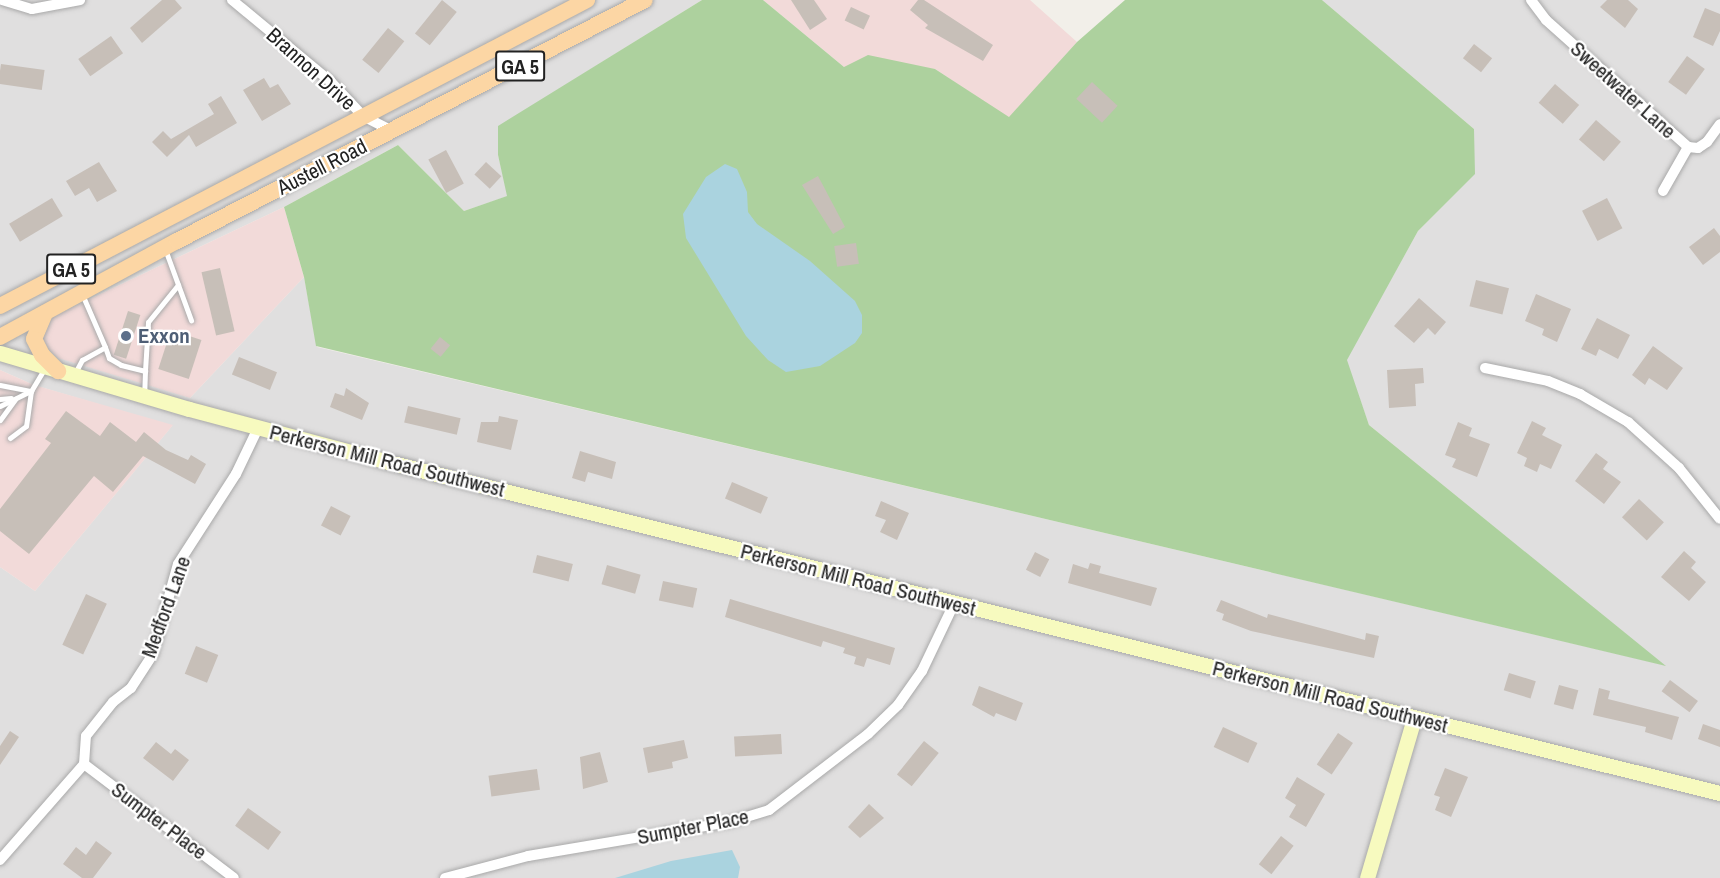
<!DOCTYPE html>
<html>
<head>
<meta charset="utf-8">
<style>
	body { margin:0 }
	#map { position:relative; width:1720px; height:878px; overflow:hidden; background:#f2efe9; font-family:"Archivo Narrow",sans-serif }
	div>[style] { position:absolute }
	.residential>* { inset:0; background:#e0dfdf }
	.commercial>* { inset:0; background:#f2dad9 }
	.forest>* { inset:0; background:#add19e }
	.water>* { inset:0; background:#aad3df }
	.building>* { inset:0; background:#c7bfb8; transform-origin:0 0 }
	.roads { filter:drop-shadow(0 0 2px #a9a9a9) drop-shadow(0 0 2px #a9a9a9) }
	.lane>* { height:5px; margin:-2.5px; padding:0 2.5px; transform-origin:2.5px; border-radius:2.5px; background:#fff }
	.street>* { height:10px; margin:-5px; padding:0 5px; transform-origin:5px; border-radius:5px; background:#fff }
	.secondary>* { height:15px; margin:-7.5px; padding:0 7.5px; transform-origin:7.5px; border-radius:7.5px; background:#f7fabf }
	.primary>* { height:16px; margin:-8px; padding:0 8px; transform-origin:8px; border-radius:8px; background:#fcd6a4 }
	.dots>* { width:16px; height:16px; translate:-50% -50%; box-sizing:border-box; border:3px solid #fff; border-radius:50% }
	span { translate:-50% -50%; white-space:nowrap; text-align:center; line-height:1.15; -webkit-text-stroke:4.5px #fff; paint-order:stroke }
	.shield-label span { padding:2px 4px; background:#fff; border:2px solid; border-radius:4px; -webkit-text-stroke-width:0 }
	.shield-label { font-size:20px; color:#222; font-weight:700 }
	.street-label { font-size:21px; color:#222 }
	.service-label { font-size:21px; color:#4e5e75; font-weight:700 }
	.left { translate:0 -50%; text-align:left }
</style>
</head>
<body>
<div id="map">
	<div class="residential">
		<i style="clip-path:polygon(0 0,702px 0,499px 126px,498px 155px,508px 196px,464px 211px,398px 145px,284px 207px,52px 317px,190px 398px,304px 277px,317px 347px,1664px 665px,1369px 425px,1346px 360px,1418px 231px,1474px 174px,1474px 129px,1322px 0,1720px 0,1720px 878px,0 878px,0 567px,35px 591px,172px 426px,34px 385px,0 370px)"></i>
	</div>
	<div class="commercial">
		<i style="clip-path:polygon(763px 0,1030px 0,1077px 42px,1009px 118px,935px 69px,844px 67px)"></i>
		<i style="clip-path:polygon(284px 207px,304px 277px,190px 398px,58px 358px,43px 344px,43px 325px,52px 317px)"></i>
		<i style="clip-path:polygon(0 370px,34px 385px,173px 425px,35px 591px,0 567px)"></i>
	</div>
	<div class="forest">
		<i style="clip-path:polygon(702px 0,763px 0,844px 67px,868px 55px,935px 69px,1009px 117px,1077px 42px,1125px 0,1322px 0,1474px 129px,1475px 174px,1418px 231px,1347px 360px,1369px 425px,1666px 666px,316px 346px,304px 277px,284px 207px,398px 145px,464px 211px,507px 196px,498px 155px,498px 126px)"></i>
	</div>
	<div class="water">
		<i style="clip-path:polygon(725px 164px,737px 169px,747px 192px,748px 212px,757px 224px,810px 261px,855px 301px,862px 315px,862px 333px,855px 343px,820px 366px,786px 372px,768px 360px,746px 336px,686px 238px,683px 214px,706px 177px)"></i>
		<i style="clip-path:polygon(732px 850px,740px 867px,738px 878px,615px 878px,671px 861px)"></i>
	</div>
	<div class="building">
		<i style="clip-path:polygon(162px 0,175px 0,182px 8px,142px 43px,130px 28px)"></i>
		<i style="left:442px;top:0;width:19px;height:43px;rotate:39deg"></i>
		<i style="clip-path:polygon(791px 0,814px 0,827px 19px,810px 30px)"></i>
		<i style="clip-path:polygon(918px 0,924px 0,993px 45px,983px 61px,925px 28px,928px 25px,910px 10px)"></i>
		<i style="clip-path:polygon(1607px 0,1628px 0,1638px 9px,1625px 28px,1600px 7px)"></i>
		<i style="left:851px;top:7px;width:21px;height:15px;rotate:25deg"></i>
		<i style="clip-path:polygon(1705px 8px,1720px 14px,1720px 31px,1713px 46px,1693px 37px)"></i>
		<i style="left:388px;top:28px;width:21px;height:41px;rotate:39deg"></i>
		<i style="left:111px;top:36px;width:21px;height:40px;rotate:55deg"></i>
		<i style="left:1474px;top:44px;width:23px;height:18px;rotate:38deg"></i>
		<i style="left:1687px;top:56px;width:22px;height:32px;rotate:36deg"></i>
		<i style="left:1px;top:64px;width:44px;height:20px;rotate:8deg"></i>
		<i style="clip-path:polygon(264px 78px,270px 88px,278px 84px,291px 104px,262px 121px,243px 90px)"></i>
		<i style="left:1092px;top:82px;width:35px;height:23px;rotate:43deg"></i>
		<i style="left:1555px;top:84px;width:32px;height:25px;rotate:41deg"></i>
		<i style="clip-path:polygon(221px 96px,237px 123px,196px 147px,189px 135px,167px 157px,152px 142px,163px 131px,171px 139px,214px 114px,208px 104px)"></i>
		<i style="left:1596px;top:120px;width:33px;height:26px;rotate:41deg"></i>
		<i style="left:446px;top:150px;width:38px;height:20px;rotate:62deg"></i>
		<i style="clip-path:polygon(99px 162px,117px 191px,97px 202px,89px 188px,75px 196px,66px 181px)"></i>
		<i style="left:486px;top:162px;width:21px;height:17px;rotate:43deg"></i>
		<i style="clip-path:polygon(818px 176px,845px 227px,833px 234px,802px 185px)"></i>
		<i style="left:52px;top:198px;width:21px;height:50px;rotate:59deg"></i>
		<i style="left:1607px;top:198px;width:34px;height:28px;rotate:63deg"></i>
		<i style="clip-path:polygon(1714px 228px,1720px 236px,1720px 252px,1703px 265px,1689px 247px)"></i>
		<i style="left:856px;top:243px;width:21px;height:22px;rotate:82deg"></i>
		<i style="left:220px;top:268px;width:65px;height:19px;rotate:77deg"></i>
		<i style="left:1476px;top:280px;width:34px;height:27px;rotate:14deg"></i>
		<i style="clip-path:polygon(1536px 294px,1571px 309px,1557px 342px,1542px 335px,1544px 329px,1525px 321px)"></i>
		<i style="clip-path:polygon(1419px 298px,1446px 322px,1435px 335px,1428px 328px,1414px 343px,1394px 326px)"></i>
		<i style="left:128px;top:311px;width:13px;height:46px;rotate:18deg"></i>
		<i style="clip-path:polygon(1597px 318px,1630px 335px,1618px 359px,1599px 349px,1596px 356px,1581px 349px)"></i>
		<i style="left:171px;top:330px;width:32px;height:41px;rotate:18deg"></i>
		<i style="left:440px;top:337px;width:13px;height:15px;rotate:39deg"></i>
		<i style="clip-path:polygon(1653px 346px,1683px 368px,1667px 390px,1649px 378px,1645px 385px,1632px 375px)"></i>
		<i style="left:239px;top:357px;width:41px;height:19px;rotate:22deg"></i>
		<i style="clip-path:polygon(1423px 368px,1424px 383px,1415px 384px,1416px 406px,1389px 408px,1387px 370px)"></i>
		<i style="clip-path:polygon(346px 388px,369px 403px,362px 420px,330px 407px,335px 393px,344px 396px)"></i>
		<i style="left:408px;top:406px;width:54px;height:17px;rotate:13deg"></i>
		<i style="clip-path:polygon(66px 411px,100px 436px,110px 422px,136px 442px,144px 432px,166px 450px,188px 460px,191px 455px,206px 464px,195px 484px,143px 456px,113px 492px,94px 476px,29px 554px,0 531px,0 509px,51px 443px,45px 439px)"></i>
		<i style="clip-path:polygon(499px 416px,518px 420px,511px 450px,477px 442px,481px 422px,498px 422px)"></i>
		<i style="clip-path:polygon(1532px 421px,1546px 428px,1542px 435px,1562px 445px,1551px 469px,1540px 464px,1537px 472px,1524px 466px,1527px 458px,1517px 453px)"></i>
		<i style="clip-path:polygon(1458px 422px,1472px 428px,1469px 436px,1490px 444px,1477px 477px,1452px 467px,1456px 459px,1445px 455px)"></i>
		<i style="clip-path:polygon(580px 451px,616px 462px,612px 479px,588px 472px,585px 482px,572px 478px)"></i>
		<i style="clip-path:polygon(1596px 453px,1608px 462px,1603px 469px,1621px 482px,1604px 504px,1575px 481px)"></i>
		<i style="left:732px;top:482px;width:39px;height:18px;rotate:23deg"></i>
		<i style="left:1639px;top:499px;width:34px;height:25px;rotate:43deg"></i>
		<i style="clip-path:polygon(881px 501px,909px 513px,897px 540px,880px 532px,886px 520px,875px 516px)"></i>
		<i style="left:331px;top:506px;width:22px;height:22px;rotate:27deg"></i>
		<i style="clip-path:polygon(1684px 551px,1696px 562px,1691px 568px,1706px 582px,1689px 601px,1661px 577px)"></i>
		<i style="left:1035px;top:552px;width:16px;height:20px;rotate:27deg"></i>
		<i style="left:537px;top:555px;width:37px;height:18px;rotate:14deg"></i>
		<i style="clip-path:polygon(1090px 563px,1101px 566px,1099px 573px,1157px 588px,1151px 606px,1068px 583px,1073px 564px,1088px 569px)"></i>
		<i style="left:607px;top:565px;width:35px;height:20px;rotate:16deg"></i>
		<i style="left:663px;top:581px;width:35px;height:20px;rotate:12deg"></i>
		<i style="left:86px;top:594px;width:23px;height:56px;rotate:25deg"></i>
		<i style="clip-path:polygon(730px 599px,895px 648px,890px 665px,867px 658px,864px 667px,854px 664px,856px 657px,843px 653px,845px 648px,823px 641px,821px 647px,725px 617px)"></i>
		<i style="clip-path:polygon(1221px 600px,1267px 618px,1268px 614px,1365px 640px,1366px 633px,1379px 636px,1374px 658px,1251px 631px,1222px 620px,1224px 614px,1216px 611px)"></i>
		<i style="left:196px;top:646px;width:24px;height:30px;rotate:22deg"></i>
		<i style="left:1509px;top:673px;width:28px;height:18px;rotate:17deg"></i>
		<i style="left:1670px;top:680px;width:35px;height:14px;rotate:37deg"></i>
		<i style="left:1559px;top:685px;width:20px;height:20px;rotate:15deg"></i>
		<i style="clip-path:polygon(979px 686px,1023px 703px,1016px 721px,996px 713px,994px 717px,972px 705px)"></i>
		<i style="clip-path:polygon(1599px 688px,1610px 691px,1608px 699px,1679px 717px,1672px 740px,1645px 732px,1646px 727px,1593px 715px)"></i>
		<i style="clip-path:polygon(1703px 724px,1720px 730px,1720px 747px,1698px 739px)"></i>
		<i style="left:1223px;top:727px;width:38px;height:22px;rotate:25deg"></i>
		<i style="clip-path:polygon(10px 731px,19px 737px,0 765px,0 746px)"></i>
		<i style="left:1338px;top:733px;width:18px;height:38px;rotate:34deg"></i>
		<i style="left:781px;top:734px;width:20px;height:47px;rotate:87deg"></i>
		<i style="clip-path:polygon(684px 740px,688px 758px,672px 762px,673px 768px,648px 773px,643px 748px)"></i>
		<i style="left:924px;top:741px;width:19px;height:43px;rotate:39deg"></i>
		<i style="clip-path:polygon(156px 742px,171px 754px,175px 749px,189px 760px,173px 781px,143px 758px)"></i>
		<i style="clip-path:polygon(600px 752px,608px 782px,583px 789px,580px 757px)"></i>
		<i style="clip-path:polygon(1445px 768px,1468px 777px,1451px 817px,1435px 810px,1440px 797px,1434px 795px)"></i>
		<i style="left:537px;top:769px;width:21px;height:49px;rotate:82deg"></i>
		<i style="clip-path:polygon(1297px 777px,1325px 794px,1306px 827px,1289px 817px,1296px 805px,1285px 798px)"></i>
		<i style="clip-path:polygon(869px 804px,884px 818px,860px 838px,848px 827px)"></i>
		<i style="left:248px;top:808px;width:41px;height:22px;rotate:36deg"></i>
		<i style="left:1281px;top:836px;width:16px;height:36px;rotate:38deg"></i>
		<i style="clip-path:polygon(96px 841px,112px 853px,93px 878px,82px 878px,63px 864px,76px 847px,86px 855px)"></i>
	</div>
	<div class="roads">
		<div class="lane">
			<i style="left:165px;top:249px;width:76px;rotate:69.9deg"></i>
			<i style="left:105px;top:347px;width:12px;rotate:70deg"></i>
			<i style="left:109px;top:358px;width:14px;rotate:30deg"></i>
			<i style="left:121px;top:365px;width:25px;rotate:14deg"></i>
			<i style="left:145px;top:371px;width:24px;rotate:92deg"></i>
			<i style="left:145px;top:371px;width:49px;rotate:-86.5deg"></i>
			<i style="left:148px;top:322px;width:48px;rotate:-51deg"></i>
			<i style="left:75px;top:373px;width:15px;rotate:-62deg"></i>
			<i style="left:82px;top:360px;width:26px;rotate:-29deg"></i>
			<i style="left:105px;top:347px;width:58px;rotate:-113.5deg"></i>
			<i style="left:0;top:385px;width:32px;rotate:11deg"></i>
			<i style="left:31px;top:391px;width:35px;rotate:98deg"></i>
			<i style="left:26px;top:426px;width:20px;rotate:143deg"></i>
			<i style="left:0;top:399px;width:11px;rotate:-5deg"></i>
			<i style="left:0;top:406px;width:34px;rotate:-26deg"></i>
			<i style="left:31px;top:391px;width:27px;rotate:-59deg"></i>
			<i style="left:0;top:420px;width:26px;rotate:-54deg"></i>
		</div>
		<div class="street">
			<i style="left:2px;top:0;width:31px;rotate:17deg"></i>
			<i style="left:32px;top:9px;width:49px;rotate:-10.6deg"></i>
			<i style="left:232px;top:0;width:129px;rotate:39.6deg"></i>
			<i style="left:331px;top:82px;width:47px;rotate:46.7deg"></i>
			<i style="left:363px;top:116px;width:34px;rotate:27deg"></i>
			<i style="left:1531px;top:0;width:25px;rotate:53deg"></i>
			<i style="left:1546px;top:20px;width:191px;rotate:41.8deg"></i>
			<i style="left:1688px;top:147px;width:10px;rotate:6deg"></i>
			<i style="left:1698px;top:148px;width:11px;rotate:-34deg"></i>
			<i style="left:1707px;top:142px;width:22px;rotate:-54deg"></i>
			<i style="left:1663px;top:191px;width:51px;rotate:-60.4deg"></i>
			<i style="left:1485px;top:368px;width:64px;rotate:11.7deg"></i>
			<i style="left:1548px;top:381px;width:35px;rotate:22deg"></i>
			<i style="left:1580px;top:394px;width:56px;rotate:30.3deg"></i>
			<i style="left:1628px;top:422px;width:69px;rotate:42deg"></i>
			<i style="left:1679px;top:468px;width:65px;rotate:51.2deg"></i>
			<i style="left:84px;top:764px;width:188px;rotate:37.2deg"></i>
			<i style="left:0;top:860px;width:128px;rotate:-48.8deg"></i>
			<i style="left:84px;top:764px;width:28px;rotate:-86deg"></i>
			<i style="left:86px;top:736px;width:43px;rotate:-51.5deg"></i>
			<i style="left:113px;top:702px;width:23px;rotate:-38deg"></i>
			<i style="left:131px;top:688px;width:40px;rotate:-57.1deg"></i>
			<i style="left:153px;top:654px;width:93px;rotate:-74.5deg"></i>
			<i style="left:178px;top:564px;width:107px;rotate:-57.2deg"></i>
			<i style="left:236px;top:474px;width:51px;rotate:-64.4deg"></i>
			<i style="left:445px;top:878px;width:86px;rotate:-14.8deg"></i>
			<i style="left:528px;top:856px;width:205px;rotate:-9.6deg"></i>
			<i style="left:730px;top:822px;width:41px;rotate:-17.1deg"></i>
			<i style="left:769px;top:810px;width:125px;rotate:-37.5deg"></i>
			<i style="left:868px;top:734px;width:42px;rotate:-44deg"></i>
			<i style="left:898px;top:705px;width:42px;rotate:-54.8deg"></i>
			<i style="left:922px;top:671px;width:74px;rotate:-64.5deg"></i>
		</div>
		<div class="secondary">
			<i style="left:0;top:353px;width:197px;rotate:16.5deg"></i>
			<i style="left:189px;top:409px;width:202px;rotate:14.9deg"></i>
			<i style="left:384px;top:461px;width:1377px;rotate:13.96deg"></i>
			<i style="left:1367px;top:878px;width:167px;rotate:-73.6deg"></i>
		</div>
		<div class="primary">
			<i style="left:0;top:306px;width:662px;rotate:-27.53deg"></i>
			<i style="left:45px;top:313px;width:28px;rotate:113deg"></i>
			<i style="left:34px;top:339px;width:18px;rotate:63deg"></i>
			<i style="left:42px;top:355px;width:23px;rotate:45deg"></i>
			<i style="left:0;top:337px;width:201px;rotate:-28.5deg"></i>
			<i style="left:177px;top:241px;width:526px;rotate:-27.25deg"></i>
		</div>
	</div>
	<div class="dots">
		<i style="left:126px;top:336px;background:#5c6f8a"></i>
	</div>
	<div class="shield-label">
		<span style="left:520px;top:66px">GA 5</span>
		<span style="left:71px;top:269px">GA 5</span>
	</div>
	<div class="street-label">
		<span style="left:311px;top:69px;rotate:42deg">Brannon Drive</span>
		<span style="left:1623px;top:90px;rotate:42deg">Sweetwater Lane</span>
		<span style="left:322px;top:167px;rotate:-27deg">Austell Road</span>
		<span style="left:387px;top:461px;rotate:14deg">Perkerson Mill Road Southwest</span>
		<span style="left:858px;top:580px;rotate:14deg">Perkerson Mill Road Southwest</span>
		<span style="left:166px;top:607px;rotate:-70deg">Medford Lane</span>
		<span style="left:1330px;top:697px;rotate:14deg">Perkerson Mill Road Southwest</span>
		<span style="left:159px;top:821px;rotate:37deg">Sumpter Place</span>
		<span style="left:693px;top:827px;rotate:-11deg">Sumpter Place</span>
	</div>
	<div class="service-label">
		<span class="left" style="left:138px;top:336px">Exxon</span>
	</div>
</div>
</body>
</html>
